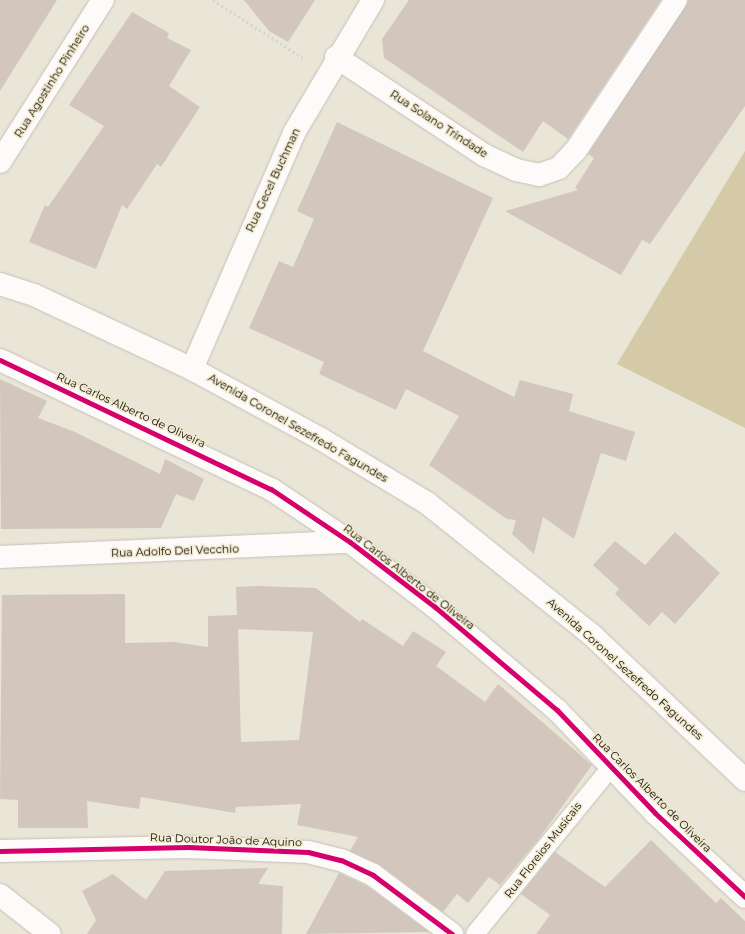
<!DOCTYPE html>
<html>
<head>
<meta charset="utf-8">
<style>
	body { margin:0 }
	#map { position:relative; width:745px; height:934px; overflow:hidden; background:#e9e5d7; font-family:Montserrat,sans-serif }
	div>[style] { position:absolute }
	.forest>* { inset:0; background:#d4caa8 }
	.building>* { inset:0; background:#d3c7bd }
	.path>* { height:2.5px; margin-top:-1.25px; transform-origin:0; background:repeating-linear-gradient(90deg,#d5d4cf 0 2px,transparent 0 5px) }
	.roads { filter:drop-shadow(0 0 1px #c4c1b7) drop-shadow(0 0 1px #c4c1b7) }
	.lane>* { height:18px; margin:-9px; padding:0 9px; transform-origin:9px; border-radius:9px; background:#fcfbf9 }
	.street>* { height:22px; margin:-11px; padding:0 11px; transform-origin:11px; border-radius:11px; background:#fcfbf9 }
	.secondary>* { height:22px; margin:-11px; padding:0 11px; transform-origin:11px; border-radius:11px; background:#fcfbf9 }
	.cycleway>* { height:5px; margin:-2.5px; padding:0 2.5px; transform-origin:2.5px; border-radius:2.5px; background:#d6006c }
	span { translate:-50% -50%; white-space:nowrap; text-align:center; line-height:1.15; -webkit-text-stroke:3px #f1e9cf; paint-order:stroke }
	.street-label { font-size:11px; color:#100d05 }
</style>
</head>
<body>
<div id="map">
	<div class="forest">
		<i style="clip-path:polygon(745px 151px,745px 428px,617px 364px)"></i>
	</div>
	<div class="building">
		<i style="clip-path:polygon(0 0,57px 0,0 91px)"></i>
		<i style="clip-path:polygon(244px 0,315px 0,288px 42px,269px 31px)"></i>
		<i style="clip-path:polygon(409px 0,661px 0,568px 139px,543px 121px,523px 152px,384px 58px,382px 39px)"></i>
		<i style="clip-path:polygon(688px 0,745px 0,745px 106px,650px 244px,642px 240px,621px 275px,505px 211px,578px 190px,575px 188px,594px 158px,588px 154px)"></i>
		<i style="clip-path:polygon(132px 12px,169px 33px,167px 38px,191px 50px,169px 86px,200px 107px,161px 167px,157px 164px,127px 209px,122px 205px,96px 269px,29px 242px,45px 205px,48px 207px,104px 126px,69px 105px)"></i>
		<i style="clip-path:polygon(337px 122px,493px 198px,423px 351px,514px 397px,520px 380px,573px 394px,569px 411px,635px 432px,626px 461px,601px 453px,574px 539px,543px 517px,534px 554px,512px 534px,516px 520px,507px 519px,429px 465px,459px 416px,406px 389px,396px 410px,319px 374px,324px 362px,249px 328px,279px 261px,293px 267px,314px 219px,297px 211px)"></i>
		<i style="clip-path:polygon(0 379px,47px 401px,38px 418px,75px 432px,160px 474px,165px 459px,204px 479px,194px 501px,176px 494px,161px 528px,1px 529px)"></i>
		<i style="clip-path:polygon(675px 532px,720px 573px,675px 624px,662px 612px,649px 626px,615px 594px,619px 589px,593px 565px,615px 541px,645px 565px)"></i>
		<i style="clip-path:polygon(evenodd,257px 586px,316px 588px,360px 622px,362px 619px,403px 646px,413px 631px,446px 652px,436px 666px,485px 702px,498px 684px,592px 765px,538px 840px,500px 885px,489px 877px,468px 903px,457px 894px,443px 912px,380px 865px,350px 851px,358px 837px,297px 825px,301px 804px,236px 807px,235px 813px,141px 797px,139px 809px,87px 801px,88px 828px,18px 828px,18px 800px,0 799px,2px 595px,125px 594px,125px 643px,174px 642px,208px 647px,208px 616px,237px 615px,236px 587px,257px 586px,238px 629px,313px 632px,299px 740px,241px 742px,238px 629px)"></i>
		<i style="clip-path:polygon(651px 840px,716px 903px,721px 898px,745px 921px,745px 934px,536px 934px,550px 915px,521px 894px,555px 852px,605px 887px)"></i>
		<i style="clip-path:polygon(268px 868px,258px 884px,283px 886px,282px 934px,87px 934px,96px 920px,82px 891px,113px 874px,146px 900px,165px 871px)"></i>
		<i style="clip-path:polygon(339px 873px,367px 886px,429px 932px,306px 934px)"></i>
	</div>
	<div class="path">
		<i style="left:213px;top:0;width:109px;rotate:32.7deg"></i>
	</div>
	<div class="roads">
		<div class="lane">
			<i style="left:475px;top:934px;width:215px;rotate:-50.8deg"></i>
		</div>
		<div class="street">
			<i style="left:336px;top:57px;width:178px;rotate:33.5deg"></i>
			<i style="left:484px;top:155px;width:35px;rotate:25deg"></i>
			<i style="left:516px;top:170px;width:24px;rotate:12deg"></i>
			<i style="left:539px;top:175px;width:21px;rotate:-19deg"></i>
			<i style="left:559px;top:168px;width:25px;rotate:-47deg"></i>
			<i style="left:576px;top:150px;width:180px;rotate:-56.3deg"></i>
			<i style="left:0;top:162px;width:192px;rotate:-57.6deg"></i>
			<i style="left:0;top:360px;width:300px;rotate:25.5deg"></i>
			<i style="left:271px;top:489px;width:95px;rotate:33.9deg"></i>
			<i style="left:350px;top:542px;width:107px;rotate:37.4deg"></i>
			<i style="left:435px;top:607px;width:160px;rotate:40.2deg"></i>
			<i style="left:557px;top:710px;width:142px;rotate:46.4deg"></i>
			<i style="left:655px;top:813px;width:123px;rotate:43deg"></i>
			<i style="left:192px;top:369px;width:257px;rotate:-66.6deg"></i>
			<i style="left:294px;top:133px;width:155px;rotate:-59.3deg"></i>
			<i style="left:0;top:557px;width:350px;rotate:-2.5deg"></i>
			<i style="left:0;top:851px;width:188px;rotate:-1.2deg"></i>
			<i style="left:188px;top:847px;width:120px;rotate:2.4deg"></i>
			<i style="left:308px;top:852px;width:34px;rotate:14deg"></i>
			<i style="left:341px;top:860px;width:35px;rotate:25deg"></i>
			<i style="left:373px;top:875px;width:99px;rotate:36.8deg"></i>
			<i style="left:0;top:895px;width:63px;rotate:38deg"></i>
		</div>
		<div class="secondary">
			<i style="left:0;top:284px;width:36px;rotate:18deg"></i>
			<i style="left:34px;top:295px;width:174px;rotate:25.1deg"></i>
			<i style="left:192px;top:369px;width:147px;rotate:28.5deg"></i>
			<i style="left:321px;top:439px;width:124px;rotate:31.1deg"></i>
			<i style="left:427px;top:503px;width:214px;rotate:38.7deg"></i>
			<i style="left:594px;top:637px;width:208px;rotate:43.4deg"></i>
		</div>
	</div>
	<div class="cycleway">
		<i style="left:0;top:360px;width:300px;rotate:25.5deg"></i>
		<i style="left:271px;top:489px;width:95px;rotate:33.9deg"></i>
		<i style="left:350px;top:542px;width:107px;rotate:37.4deg"></i>
		<i style="left:435px;top:607px;width:160px;rotate:40.2deg"></i>
		<i style="left:557px;top:710px;width:142px;rotate:46.4deg"></i>
		<i style="left:655px;top:813px;width:123px;rotate:43deg"></i>
		<i style="left:0;top:851px;width:188px;rotate:-1.2deg"></i>
		<i style="left:188px;top:847px;width:120px;rotate:2.4deg"></i>
		<i style="left:308px;top:852px;width:34px;rotate:14deg"></i>
		<i style="left:341px;top:860px;width:35px;rotate:25deg"></i>
		<i style="left:373px;top:875px;width:99px;rotate:36.8deg"></i>
	</div>
	<div class="street-label">
		<span style="left:52px;top:81px;rotate:-58deg">Rua Agostinho Pinheiro</span>
		<span style="left:439px;top:124px;rotate:33deg">Rua Solano Trindade</span>
		<span style="left:273px;top:180px;rotate:-65deg">Rua Gecel Buchman</span>
		<span style="left:131px;top:410px;rotate:25deg">Rua Carlos Alberto de Oliveira</span>
		<span style="left:298px;top:428px;rotate:30deg">Avenida Coronel Sezefredo Fagundes</span>
		<span style="left:175px;top:551px;rotate:-2deg">Rua Adolfo Del Vecchio</span>
		<span style="left:409px;top:577px;rotate:38deg">Rua Carlos Alberto de Oliveira</span>
		<span style="left:625px;top:669px;rotate:42deg">Avenida Coronel Sezefredo Fagundes</span>
		<span style="left:652px;top:793px;rotate:45deg">Rua Carlos Alberto de Oliveira</span>
		<span style="left:226px;top:840px;rotate:2deg">Rua Doutor João de Aquino</span>
		<span style="left:543px;top:850px;rotate:-52deg">Rua Floreios Musicais</span>
	</div>
</div>
</body>
</html>
